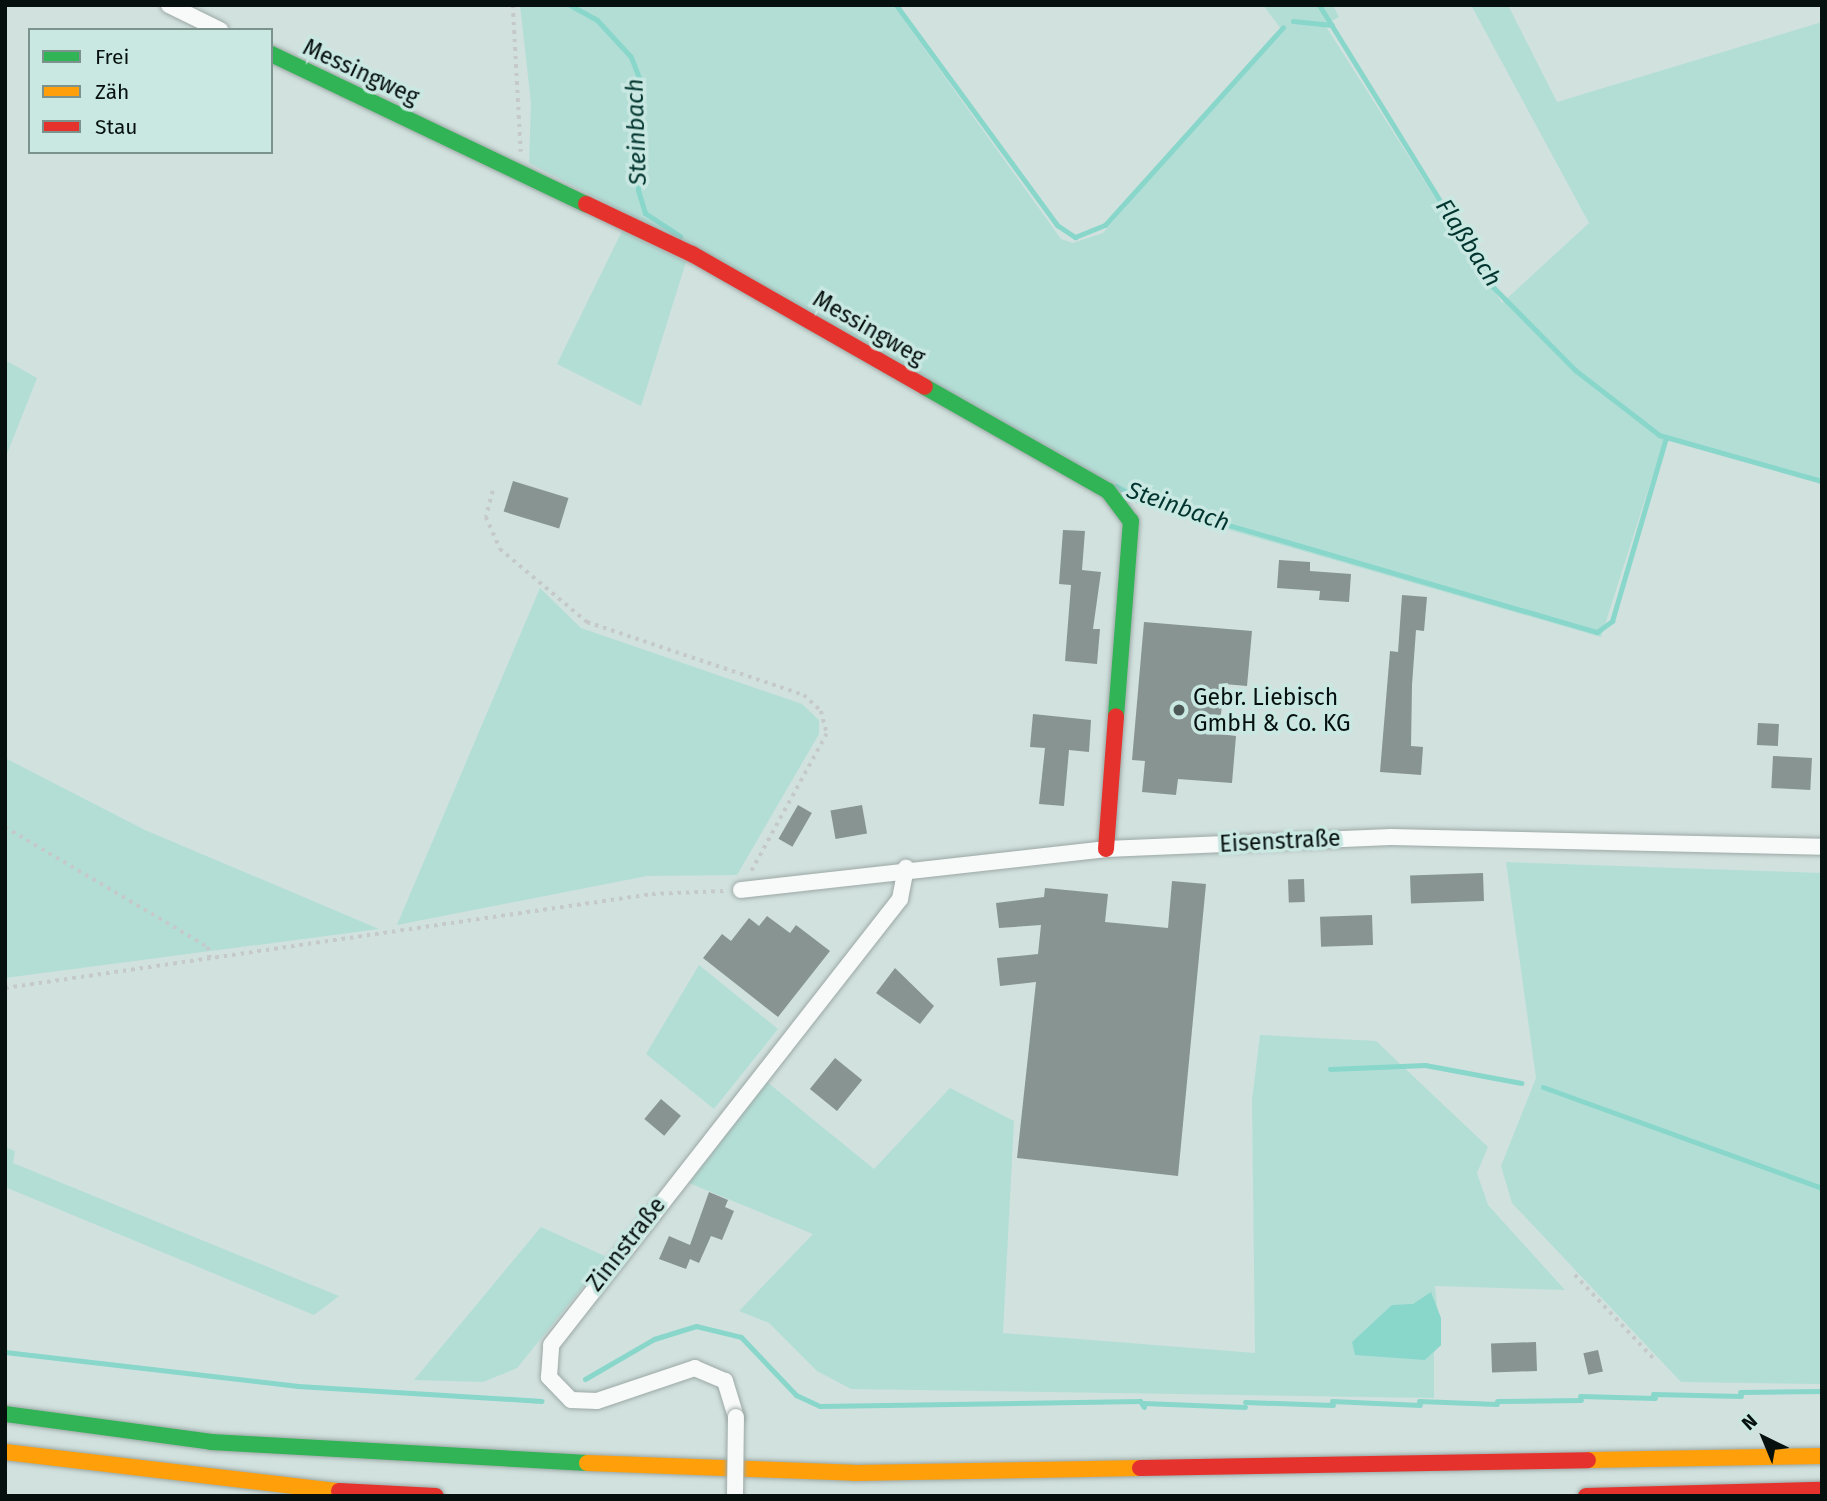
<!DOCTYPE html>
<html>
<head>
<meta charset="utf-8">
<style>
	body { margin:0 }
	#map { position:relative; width:1827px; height:1501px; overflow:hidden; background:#d1e1de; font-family:"Fira Sans",sans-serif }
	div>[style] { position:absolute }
	.green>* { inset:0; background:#b3ded6 }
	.water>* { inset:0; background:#89d6cb }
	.stream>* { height:5px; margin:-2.5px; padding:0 2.5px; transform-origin:2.5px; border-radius:2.5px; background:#89d6cb }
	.building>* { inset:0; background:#879492; transform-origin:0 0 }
	.path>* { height:3.5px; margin-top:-1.75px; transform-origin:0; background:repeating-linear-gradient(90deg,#c5c9c9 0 3.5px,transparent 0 8.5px) }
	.roads { filter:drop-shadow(0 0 2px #9ca8a5) drop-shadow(0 0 2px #9ca8a5) }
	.street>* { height:16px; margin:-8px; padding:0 8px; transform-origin:8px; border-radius:8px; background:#f8fafa }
	.fast>* { height:16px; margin:-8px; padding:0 8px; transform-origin:8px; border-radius:8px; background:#30b455 }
	.slow>* { height:16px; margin:-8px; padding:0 8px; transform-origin:8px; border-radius:8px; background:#ff9f0a }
	.jam>* { height:16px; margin:-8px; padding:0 8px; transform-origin:8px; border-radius:8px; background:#e5322d }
	.bridges { filter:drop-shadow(0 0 2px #9ca8a5) drop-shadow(0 0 2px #9ca8a5) }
	.street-bridge>* { height:16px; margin:-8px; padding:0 8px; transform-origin:8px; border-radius:8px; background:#f8fafa }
	.dots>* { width:19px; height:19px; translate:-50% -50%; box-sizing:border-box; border:4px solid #cae8e2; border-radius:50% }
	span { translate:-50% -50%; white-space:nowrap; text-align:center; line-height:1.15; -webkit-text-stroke:7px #cae8e2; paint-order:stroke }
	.street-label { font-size:23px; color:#06100e }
	.poi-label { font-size:23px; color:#06100e }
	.left { translate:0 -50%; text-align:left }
	.water-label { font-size:24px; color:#00342e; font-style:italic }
	.frame { position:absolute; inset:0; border:7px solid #06100e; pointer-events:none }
	.legend { position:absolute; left:28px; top:28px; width:245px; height:126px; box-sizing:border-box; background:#cae8e2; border:2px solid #7c928d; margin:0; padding:9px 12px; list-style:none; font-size:21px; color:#06100e }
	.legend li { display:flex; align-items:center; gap:14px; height:35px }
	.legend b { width:35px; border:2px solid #7c928d }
	.north { position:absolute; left:1729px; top:1403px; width:70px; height:70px; -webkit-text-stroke:5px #cae8e2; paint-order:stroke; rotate:317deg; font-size:19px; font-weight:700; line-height:28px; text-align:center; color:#06100e }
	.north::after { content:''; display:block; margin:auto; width:24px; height:32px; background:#06100e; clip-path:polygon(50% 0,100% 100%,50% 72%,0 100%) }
</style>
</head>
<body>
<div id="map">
	<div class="green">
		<i style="clip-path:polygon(520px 5px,893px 5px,1061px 239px,1073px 243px,1103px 233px,1281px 29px,1263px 5px,1333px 5px,1339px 17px,1325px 25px,1502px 303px,1589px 223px,1471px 5px,1508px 5px,1557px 102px,1822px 22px,1822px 481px,1665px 437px,1601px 637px,1136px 503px,717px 260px,529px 163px,531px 103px)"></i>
		<i style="clip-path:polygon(622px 231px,686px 262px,641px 406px,557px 364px)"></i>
		<i style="clip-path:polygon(5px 360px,37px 378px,5px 459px)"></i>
		<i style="clip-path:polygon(540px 588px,581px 628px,802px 704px,819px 720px,819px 734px,737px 875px,647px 876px,397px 925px)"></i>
		<i style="clip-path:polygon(5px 758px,145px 830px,379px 929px,5px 978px)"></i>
		<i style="clip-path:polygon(1506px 862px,1822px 873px,1822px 1384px,1681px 1382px,1512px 1203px,1501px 1166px,1536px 1078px)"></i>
		<i style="clip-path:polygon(699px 965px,778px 1029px,714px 1109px,646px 1054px)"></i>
		<i style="clip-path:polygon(1260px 1035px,1376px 1041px,1488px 1147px,1477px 1173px,1488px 1205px,1565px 1290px,1435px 1286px,1441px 1345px,1434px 1352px,1434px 1398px,851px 1389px,817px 1371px,769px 1323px,739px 1311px,813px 1234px,689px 1183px,767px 1082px,874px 1169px,950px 1088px,1014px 1121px,1003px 1333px,1255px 1353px,1252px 1100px)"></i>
		<i style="clip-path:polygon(5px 1147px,15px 1151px,13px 1163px,339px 1296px,314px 1315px,5px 1187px)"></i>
		<i style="clip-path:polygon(541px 1227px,607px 1257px,517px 1368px,483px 1382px,414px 1380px)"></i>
	</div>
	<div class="water">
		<i style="clip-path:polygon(1431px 1292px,1441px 1318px,1441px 1345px,1425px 1360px,1355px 1355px,1352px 1342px,1392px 1305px,1413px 1304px)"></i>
	</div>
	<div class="stream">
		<i style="left:570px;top:5px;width:31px;rotate:29deg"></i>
		<i style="left:597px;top:20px;width:50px;rotate:47.4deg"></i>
		<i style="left:631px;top:57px;width:25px;rotate:69deg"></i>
		<i style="left:640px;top:80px;width:110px;rotate:91deg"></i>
		<i style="left:638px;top:190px;width:24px;rotate:73deg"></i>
		<i style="left:645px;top:213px;width:42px;rotate:33.3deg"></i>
		<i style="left:896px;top:5px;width:273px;rotate:53.8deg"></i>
		<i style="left:1057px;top:225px;width:22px;rotate:34deg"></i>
		<i style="left:1075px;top:237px;width:32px;rotate:-22deg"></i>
		<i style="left:1105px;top:225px;width:266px;rotate:-48deg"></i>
		<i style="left:1319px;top:5px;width:331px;rotate:58.3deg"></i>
		<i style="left:1493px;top:287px;width:117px;rotate:45.3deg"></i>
		<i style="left:1575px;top:370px;width:106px;rotate:37.7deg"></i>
		<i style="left:1659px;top:435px;width:169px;rotate:15.8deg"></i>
		<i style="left:1293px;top:21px;width:39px;rotate:6deg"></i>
		<i style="left:1116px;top:486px;width:26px;rotate:29deg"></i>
		<i style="left:1139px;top:499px;width:477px;rotate:16.2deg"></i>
		<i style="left:1597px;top:632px;width:19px;rotate:-36deg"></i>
		<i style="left:1612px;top:621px;width:191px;rotate:-73.6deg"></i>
		<i style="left:1330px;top:1069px;width:95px;rotate:-2.4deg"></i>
		<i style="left:1425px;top:1065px;width:98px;rotate:10.6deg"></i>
		<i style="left:1543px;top:1087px;width:297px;rotate:19.9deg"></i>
		<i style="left:5px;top:1352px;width:295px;rotate:6.6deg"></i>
		<i style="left:298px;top:1386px;width:244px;rotate:3.5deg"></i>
		<i style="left:585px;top:1379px;width:80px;rotate:-30.1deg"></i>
		<i style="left:654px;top:1339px;width:44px;rotate:-17.2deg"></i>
		<i style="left:696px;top:1326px;width:46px;rotate:13.7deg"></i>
		<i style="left:741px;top:1337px;width:80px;rotate:46.5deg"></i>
		<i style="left:796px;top:1395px;width:26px;rotate:25deg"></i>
		<i style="left:820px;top:1406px;width:320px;rotate:-0.9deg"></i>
		<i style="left:1140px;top:1401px;width:7px;rotate:56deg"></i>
		<i style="left:1740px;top:1392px;width:82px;rotate:-0.7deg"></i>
		<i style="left:1653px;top:1394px;width:88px;rotate:1.3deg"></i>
		<i style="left:1580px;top:1396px;width:75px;rotate:1.5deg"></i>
		<i style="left:1332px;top:1401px;width:88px;rotate:2.6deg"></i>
		<i style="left:1419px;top:1401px;width:78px;rotate:2.2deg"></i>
		<i style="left:1497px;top:1401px;width:84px;rotate:-0.7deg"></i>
		<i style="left:1245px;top:1402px;width:88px;rotate:2deg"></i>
		<i style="left:1143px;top:1403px;width:102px;rotate:2.2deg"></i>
	</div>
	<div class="building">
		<i style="left:513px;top:481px;width:58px;height:32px;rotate:17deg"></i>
		<i style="clip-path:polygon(1063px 530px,1085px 531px,1082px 570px,1101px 572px,1093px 629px,1100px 629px,1097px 664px,1065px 661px,1071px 585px,1059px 584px)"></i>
		<i style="clip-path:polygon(1279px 560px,1310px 562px,1310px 571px,1351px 574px,1349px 602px,1319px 600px,1320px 591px,1277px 588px)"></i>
		<i style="clip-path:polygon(1402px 595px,1427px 597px,1424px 631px,1416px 630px,1412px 685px,1411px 746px,1423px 747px,1421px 775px,1380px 772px,1390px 651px,1398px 652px)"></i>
		<i style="clip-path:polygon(1144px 622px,1252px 631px,1247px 686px,1224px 684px,1219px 734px,1236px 736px,1232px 783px,1178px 779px,1176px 795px,1142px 792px,1145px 761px,1132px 760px)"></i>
		<i style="clip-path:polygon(1033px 714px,1091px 720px,1089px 752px,1069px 750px,1064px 806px,1039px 804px,1045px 748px,1030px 747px)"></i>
		<i style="left:1758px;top:723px;width:21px;height:22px;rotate:3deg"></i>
		<i style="left:1773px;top:756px;width:39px;height:32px;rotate:3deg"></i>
		<i style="left:798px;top:805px;width:16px;height:39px;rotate:30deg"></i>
		<i style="left:862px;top:805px;width:29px;height:32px;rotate:80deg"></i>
		<i style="left:1483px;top:873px;width:28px;height:73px;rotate:88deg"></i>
		<i style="left:1304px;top:879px;width:23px;height:16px;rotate:88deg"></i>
		<i style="clip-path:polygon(1172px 881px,1206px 884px,1178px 1176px,1017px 1158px,1036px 982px,1000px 986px,997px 958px,1038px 954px,1041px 925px,999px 928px,996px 903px,1044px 897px,1045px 888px,1108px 894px,1105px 922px,1168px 928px)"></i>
		<i style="left:1372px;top:915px;width:30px;height:52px;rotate:88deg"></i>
		<i style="clip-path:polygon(767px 916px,790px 933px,796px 925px,830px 951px,778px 1017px,703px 958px,722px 934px,731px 941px,749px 918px,759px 926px)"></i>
		<i style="clip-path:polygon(895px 968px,934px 1006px,920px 1024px,876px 993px)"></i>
		<i style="left:835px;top:1058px;width:35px;height:40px;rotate:39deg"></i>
		<i style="left:661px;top:1099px;width:26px;height:26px;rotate:40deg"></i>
		<i style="clip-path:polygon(709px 1192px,728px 1200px,725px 1207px,734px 1211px,722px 1240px,711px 1236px,699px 1263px,690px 1259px,686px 1269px,659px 1259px,669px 1236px,690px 1245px)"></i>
		<i style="left:1536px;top:1342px;width:29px;height:45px;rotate:88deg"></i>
		<i style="left:1598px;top:1350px;width:22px;height:15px;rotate:77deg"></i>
	</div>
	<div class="path">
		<i style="left:513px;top:5px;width:147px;rotate:86.9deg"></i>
		<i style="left:493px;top:491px;width:27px;rotate:105deg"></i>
		<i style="left:486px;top:517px;width:35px;rotate:66deg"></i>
		<i style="left:500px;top:549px;width:114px;rotate:40deg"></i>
		<i style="left:587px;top:622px;width:229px;rotate:18.6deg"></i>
		<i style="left:804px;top:695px;width:23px;rotate:43deg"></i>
		<i style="left:821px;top:711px;width:24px;rotate:75deg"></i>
		<i style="left:827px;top:734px;width:160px;rotate:118.8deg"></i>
		<i style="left:5px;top:827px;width:236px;rotate:30.6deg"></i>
		<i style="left:208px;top:947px;width:11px;rotate:80deg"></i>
		<i style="left:5px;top:988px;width:654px;rotate:-8.27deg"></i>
		<i style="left:652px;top:894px;width:72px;rotate:-2.4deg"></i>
		<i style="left:1575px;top:1275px;width:118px;rotate:46.7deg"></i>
	</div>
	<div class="roads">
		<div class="street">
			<i style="left:169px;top:5px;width:57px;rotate:26.1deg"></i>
			<i style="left:741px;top:890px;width:367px;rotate:-6.4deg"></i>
			<i style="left:1106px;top:849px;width:285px;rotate:-2.4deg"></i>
			<i style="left:1391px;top:837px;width:431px;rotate:1.3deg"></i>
			<i style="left:736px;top:1417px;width:38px;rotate:-107deg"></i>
			<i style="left:725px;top:1381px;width:33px;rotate:-157deg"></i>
			<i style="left:695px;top:1368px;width:103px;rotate:161.4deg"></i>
			<i style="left:597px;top:1401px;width:26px;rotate:-178deg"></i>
			<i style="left:571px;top:1400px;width:32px;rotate:-134deg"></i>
			<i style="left:549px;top:1377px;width:32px;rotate:-86deg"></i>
			<i style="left:551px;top:1345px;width:566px;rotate:-51.96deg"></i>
			<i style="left:900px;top:899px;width:32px;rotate:-79deg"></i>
		</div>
		<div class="fast">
			<i style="left:271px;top:54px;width:349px;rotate:25.5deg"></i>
			<i style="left:925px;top:387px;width:210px;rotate:29.6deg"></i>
			<i style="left:1108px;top:491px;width:38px;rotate:53deg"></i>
			<i style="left:1131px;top:521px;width:196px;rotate:94.4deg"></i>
			<i style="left:5px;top:1414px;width:208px;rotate:7.7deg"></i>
			<i style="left:211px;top:1442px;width:377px;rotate:3.2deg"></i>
		</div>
		<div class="slow">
			<i style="left:5px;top:1452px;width:336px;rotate:6.7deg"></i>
			<i style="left:1588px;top:1460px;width:234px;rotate:-1deg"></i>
			<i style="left:587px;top:1463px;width:267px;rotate:2.1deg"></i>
			<i style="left:854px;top:1473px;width:286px;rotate:-1deg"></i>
		</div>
		<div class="jam">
			<i style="left:586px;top:204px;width:117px;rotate:25.3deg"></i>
			<i style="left:692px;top:254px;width:268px;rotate:29.7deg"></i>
			<i style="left:1106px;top:849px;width:133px;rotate:-85.7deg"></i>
			<i style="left:1140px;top:1468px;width:448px;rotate:-1deg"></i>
			<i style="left:339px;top:1491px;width:97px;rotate:3deg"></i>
			<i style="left:1586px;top:1496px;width:236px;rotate:-1.5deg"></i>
		</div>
	</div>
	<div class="bridges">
		<div class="street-bridge">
			<i style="left:735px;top:1496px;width:79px;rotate:-89.3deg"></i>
		</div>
	</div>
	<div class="dots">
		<i style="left:1179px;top:710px;background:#4d5957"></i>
	</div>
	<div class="street-label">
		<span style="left:361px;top:72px;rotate:25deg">Messingweg</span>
		<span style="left:869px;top:328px;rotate:30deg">Messingweg</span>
		<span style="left:1280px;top:841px;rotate:-3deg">Eisenstraße</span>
		<span style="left:626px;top:1244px;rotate:-52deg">Zinnstraße</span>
	</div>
	<div class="poi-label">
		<span class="left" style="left:1193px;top:710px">Gebr. Liebisch<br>GmbH &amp; Co. KG</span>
	</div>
	<div class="water-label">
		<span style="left:637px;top:132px;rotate:-92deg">Steinbach</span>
		<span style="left:1468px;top:243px;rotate:57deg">Flaßbach</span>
		<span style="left:1178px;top:507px;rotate:19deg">Steinbach</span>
	</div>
	<div class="frame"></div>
	<ul class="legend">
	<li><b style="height:9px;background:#30b455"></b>Frei</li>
	<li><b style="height:9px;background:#ff9f0a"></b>Zäh</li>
	<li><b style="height:9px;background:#e5322d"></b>Stau</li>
	</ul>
	<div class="north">N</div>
</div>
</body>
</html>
